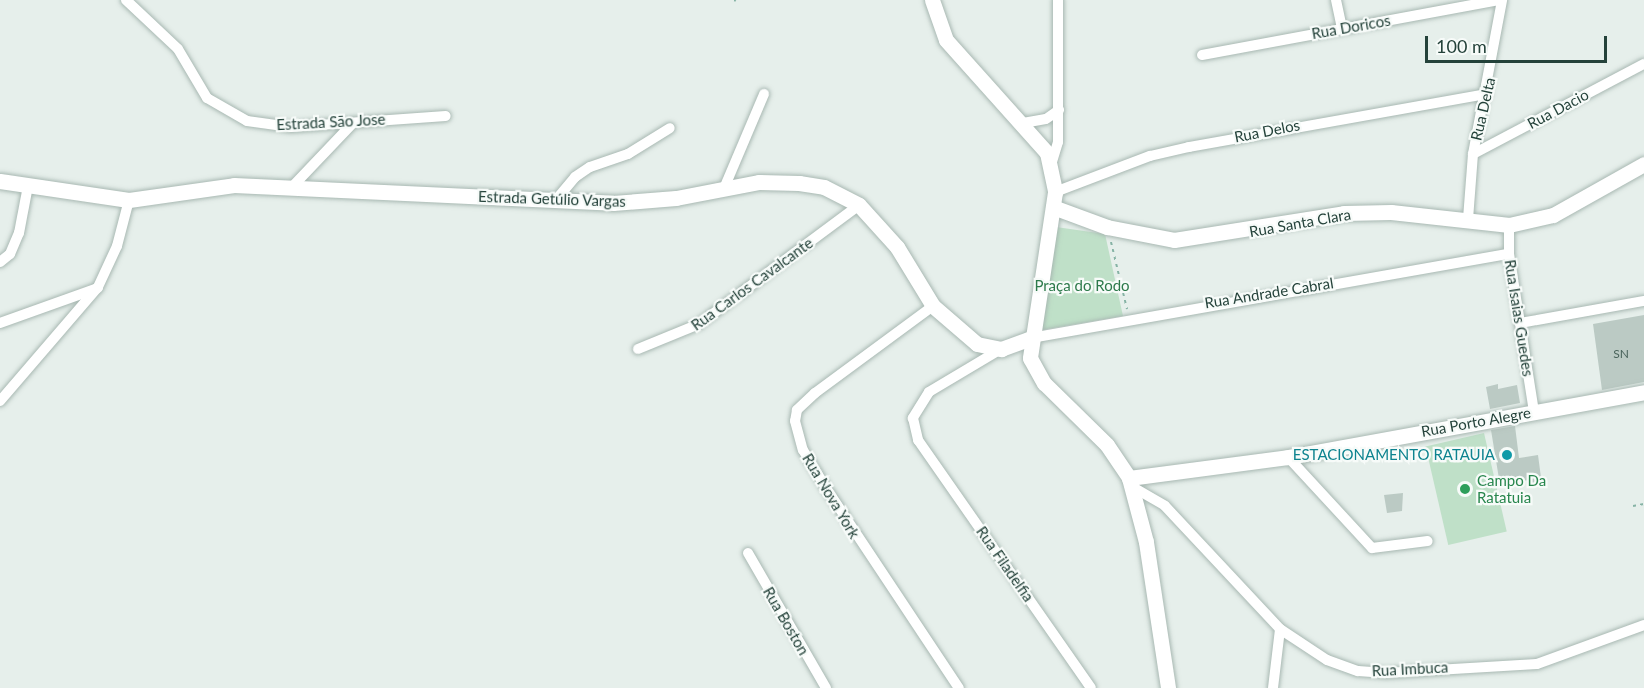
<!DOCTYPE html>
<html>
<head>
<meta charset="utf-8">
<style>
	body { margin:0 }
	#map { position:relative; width:1644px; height:688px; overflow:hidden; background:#e6efeb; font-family:Lato,sans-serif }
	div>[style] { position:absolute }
	.green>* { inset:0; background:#bfe0c8; transform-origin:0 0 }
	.building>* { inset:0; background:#bbcac4 }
	.path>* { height:2px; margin-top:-1px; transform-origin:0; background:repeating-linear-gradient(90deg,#86b3a5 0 3px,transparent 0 7.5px) }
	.roads { filter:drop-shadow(0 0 2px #a8b8b2) drop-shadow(0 0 2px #a8b8b2) }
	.street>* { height:10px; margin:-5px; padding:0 5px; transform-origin:5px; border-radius:5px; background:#fff }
	.secondary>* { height:15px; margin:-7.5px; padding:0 7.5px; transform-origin:7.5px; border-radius:7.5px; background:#fff }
	.dots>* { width:16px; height:16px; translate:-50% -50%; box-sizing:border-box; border:3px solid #f7fbf9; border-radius:50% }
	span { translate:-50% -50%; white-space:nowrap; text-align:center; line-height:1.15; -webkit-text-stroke:4.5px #f7fbf9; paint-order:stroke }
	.number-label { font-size:12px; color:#4a645c }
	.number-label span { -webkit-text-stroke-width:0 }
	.street-label { font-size:15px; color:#24423a }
	.park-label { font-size:15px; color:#2d7a4b }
	.culture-label { font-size:15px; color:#0d838f }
	.right { translate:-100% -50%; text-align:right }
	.leisure-label { font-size:15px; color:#27864d }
	.left { translate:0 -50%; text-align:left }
	.scale { position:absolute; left:1425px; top:36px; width:182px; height:27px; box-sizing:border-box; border:3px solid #24423a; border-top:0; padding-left:8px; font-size:18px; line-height:21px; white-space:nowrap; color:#24423a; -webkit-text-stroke:4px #f7fbf9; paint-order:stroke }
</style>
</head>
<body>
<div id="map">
	<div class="green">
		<i style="clip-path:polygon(1056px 227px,1105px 234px,1123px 316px,1041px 330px)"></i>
		<i style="left:1484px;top:433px;width:101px;height:60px;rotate:77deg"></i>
	</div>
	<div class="building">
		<i style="clip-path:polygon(1644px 315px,1644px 382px,1602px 390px,1593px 324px)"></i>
		<i style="clip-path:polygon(1498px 384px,1498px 389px,1517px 385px,1520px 403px,1490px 409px,1486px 387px)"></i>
		<i style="clip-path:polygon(1515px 426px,1519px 458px,1538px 455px,1542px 485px,1529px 487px,1529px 480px,1500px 485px,1491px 430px)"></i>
		<i style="clip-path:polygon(1403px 493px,1402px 511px,1387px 513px,1384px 495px)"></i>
	</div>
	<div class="path">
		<i style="left:734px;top:0;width:2px;rotate:27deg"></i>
		<i style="left:1111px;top:242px;width:69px;rotate:76.6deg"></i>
		<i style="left:1633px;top:506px;width:11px;rotate:-10deg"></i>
	</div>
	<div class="roads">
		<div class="street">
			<i style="left:126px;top:0;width:71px;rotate:43.3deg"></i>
			<i style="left:178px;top:49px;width:57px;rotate:59.4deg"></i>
			<i style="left:207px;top:98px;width:46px;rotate:29.9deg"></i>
			<i style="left:247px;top:121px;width:44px;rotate:7.8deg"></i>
			<i style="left:291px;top:127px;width:155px;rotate:-4.1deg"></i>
			<i style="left:1336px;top:0;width:30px;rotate:78deg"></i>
			<i style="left:1202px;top:55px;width:302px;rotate:-10.5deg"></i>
			<i style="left:1023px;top:123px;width:23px;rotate:-10deg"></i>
			<i style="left:1046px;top:119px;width:16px;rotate:-35deg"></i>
			<i style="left:1473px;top:154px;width:193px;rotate:-27.8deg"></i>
			<i style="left:1051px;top:165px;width:24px;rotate:-73deg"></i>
			<i style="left:1058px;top:142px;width:142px;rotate:-90deg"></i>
			<i style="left:725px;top:186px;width:100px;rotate:-67deg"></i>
			<i style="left:292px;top:187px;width:87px;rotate:-46.4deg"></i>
			<i style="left:1055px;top:192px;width:102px;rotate:-20.8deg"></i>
			<i style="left:1150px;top:156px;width:40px;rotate:-13deg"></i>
			<i style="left:1189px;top:147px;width:302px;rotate:-10.1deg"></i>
			<i style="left:555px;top:201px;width:31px;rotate:-50deg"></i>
			<i style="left:575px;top:177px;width:18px;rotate:-34deg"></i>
			<i style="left:590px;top:167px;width:40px;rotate:-18.9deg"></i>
			<i style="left:628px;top:154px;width:49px;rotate:-31.8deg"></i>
			<i style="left:1468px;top:219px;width:65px;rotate:-85.6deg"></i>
			<i style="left:1473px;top:154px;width:157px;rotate:-79.3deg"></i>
			<i style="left:1509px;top:225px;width:29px;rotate:90deg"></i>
			<i style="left:1509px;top:254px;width:160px;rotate:81deg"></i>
			<i style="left:0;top:262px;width:13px;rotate:-39deg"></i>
			<i style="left:10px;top:254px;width:23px;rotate:-67deg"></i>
			<i style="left:19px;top:233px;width:48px;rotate:-79.2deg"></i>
			<i style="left:933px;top:306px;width:147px;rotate:143.6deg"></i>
			<i style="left:815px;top:393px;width:25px;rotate:137deg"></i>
			<i style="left:797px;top:410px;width:11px;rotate:100deg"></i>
			<i style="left:795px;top:421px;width:30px;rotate:75deg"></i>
			<i style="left:803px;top:450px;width:44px;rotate:58.8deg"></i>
			<i style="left:826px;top:488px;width:240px;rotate:56.4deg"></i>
			<i style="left:0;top:323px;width:104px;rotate:-19.7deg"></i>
			<i style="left:1520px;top:323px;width:126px;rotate:-10.1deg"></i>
			<i style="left:1031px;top:338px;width:485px;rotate:-10deg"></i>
			<i style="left:638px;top:349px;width:66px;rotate:-22.3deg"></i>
			<i style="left:699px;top:324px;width:199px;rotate:-36.6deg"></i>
			<i style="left:1001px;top:349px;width:84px;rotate:149.2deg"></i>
			<i style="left:929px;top:392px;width:31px;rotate:122deg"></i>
			<i style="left:913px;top:418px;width:23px;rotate:77deg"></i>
			<i style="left:918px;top:440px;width:302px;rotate:55.1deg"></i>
			<i style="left:0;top:401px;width:150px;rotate:-49.3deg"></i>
			<i style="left:98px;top:287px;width:45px;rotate:-65.1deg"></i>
			<i style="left:117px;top:246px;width:48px;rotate:-75.4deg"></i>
			<i style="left:1288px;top:457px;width:124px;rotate:47.3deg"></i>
			<i style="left:1372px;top:548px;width:56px;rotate:-7.1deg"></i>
			<i style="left:1131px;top:486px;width:39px;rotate:30deg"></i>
			<i style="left:1165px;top:506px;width:168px;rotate:46.9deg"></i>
			<i style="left:1280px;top:629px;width:56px;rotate:33.4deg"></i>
			<i style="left:1327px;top:660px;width:33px;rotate:20deg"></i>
			<i style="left:1358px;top:671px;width:28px;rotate:4deg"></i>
			<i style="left:1386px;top:673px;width:151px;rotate:-3.4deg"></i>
			<i style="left:1537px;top:664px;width:114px;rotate:-20deg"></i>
			<i style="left:748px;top:553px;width:156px;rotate:60deg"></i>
			<i style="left:1273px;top:688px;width:59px;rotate:-83.2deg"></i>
		</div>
		<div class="secondary">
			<i style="left:932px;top:0;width:42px;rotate:70.7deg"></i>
			<i style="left:946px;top:40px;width:152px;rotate:48.2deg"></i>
			<i style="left:1047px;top:153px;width:40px;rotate:78deg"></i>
			<i style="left:1055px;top:192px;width:168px;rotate:98.6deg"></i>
			<i style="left:1030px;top:358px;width:29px;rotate:61deg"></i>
			<i style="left:1044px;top:383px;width:88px;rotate:44.5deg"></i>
			<i style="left:1107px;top:445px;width:40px;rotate:56deg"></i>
			<i style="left:1129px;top:478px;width:66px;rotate:75.1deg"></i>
			<i style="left:1146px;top:542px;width:148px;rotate:81.4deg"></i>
			<i style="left:0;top:181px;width:130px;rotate:8.4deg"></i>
			<i style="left:129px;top:200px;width:106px;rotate:-8.1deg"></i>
			<i style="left:234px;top:185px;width:379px;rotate:2.7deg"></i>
			<i style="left:613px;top:203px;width:63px;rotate:-4.5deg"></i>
			<i style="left:676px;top:198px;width:85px;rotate:-10.9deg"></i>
			<i style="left:759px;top:182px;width:40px;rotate:1.4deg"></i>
			<i style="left:799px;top:183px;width:25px;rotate:9deg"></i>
			<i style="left:824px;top:187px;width:39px;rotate:27deg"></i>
			<i style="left:859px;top:205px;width:57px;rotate:47.9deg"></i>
			<i style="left:897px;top:247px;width:69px;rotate:58.6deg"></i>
			<i style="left:933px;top:306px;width:58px;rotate:40.8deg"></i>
			<i style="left:977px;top:344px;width:25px;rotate:12deg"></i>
			<i style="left:1001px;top:349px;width:32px;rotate:-20deg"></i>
			<i style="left:1053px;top:207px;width:58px;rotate:20.3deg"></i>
			<i style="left:1107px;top:227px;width:68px;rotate:11deg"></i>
			<i style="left:1174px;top:240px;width:172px;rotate:-9deg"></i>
			<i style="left:1344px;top:213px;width:47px;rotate:-1.2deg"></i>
			<i style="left:1391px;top:212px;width:119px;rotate:6.3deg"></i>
			<i style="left:1509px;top:225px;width:45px;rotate:-12.8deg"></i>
			<i style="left:1553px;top:215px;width:104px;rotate:-29.3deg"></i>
			<i style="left:1129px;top:478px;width:160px;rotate:-7.5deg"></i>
			<i style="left:1288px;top:457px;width:362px;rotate:-10.3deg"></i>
		</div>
	</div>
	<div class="dots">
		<i style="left:1507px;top:455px;background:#0f9aa8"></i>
		<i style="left:1465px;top:489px;background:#2e9e5b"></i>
	</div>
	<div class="number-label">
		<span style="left:1621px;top:354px">SN</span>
	</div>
	<div class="street-label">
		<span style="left:1351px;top:27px;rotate:-10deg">Rua Doricos</span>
		<span style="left:1483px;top:109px;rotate:-77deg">Rua Delta</span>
		<span style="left:1558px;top:109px;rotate:-28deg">Rua Dacio</span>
		<span style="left:331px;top:122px;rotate:-3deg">Estrada Sāo Jose</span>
		<span style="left:1267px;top:131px;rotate:-11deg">Rua Delos</span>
		<span style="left:552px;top:199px;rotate:2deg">Estrada Getúlio Vargas</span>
		<span style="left:1300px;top:223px;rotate:-10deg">Rua Santa Clara</span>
		<span style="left:752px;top:284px;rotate:-36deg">Rua Carlos Cavalcante</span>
		<span style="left:1269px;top:293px;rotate:-9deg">Rua Andrade Cabral</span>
		<span style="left:1519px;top:318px;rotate:81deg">Rua Isaias Guedes</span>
		<span style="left:1476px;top:422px;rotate:-10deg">Rua Porto Alegre</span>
		<span style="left:831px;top:496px;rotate:59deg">Rua Nova York</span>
		<span style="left:1005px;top:564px;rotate:55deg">Rua Filadelfia</span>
		<span style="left:786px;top:621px;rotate:60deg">Rua Boston</span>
		<span style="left:1410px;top:669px;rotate:-3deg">Rua Imbuca</span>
	</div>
	<div class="park-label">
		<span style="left:1082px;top:286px">Praça do Rodo</span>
	</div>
	<div class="culture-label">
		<span class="right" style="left:1495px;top:455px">ESTACIONAMENTO RATAUIA</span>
	</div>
	<div class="leisure-label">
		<span class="left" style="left:1477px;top:489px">Campo Da<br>Ratatuia</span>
	</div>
	<div class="scale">100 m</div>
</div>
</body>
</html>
